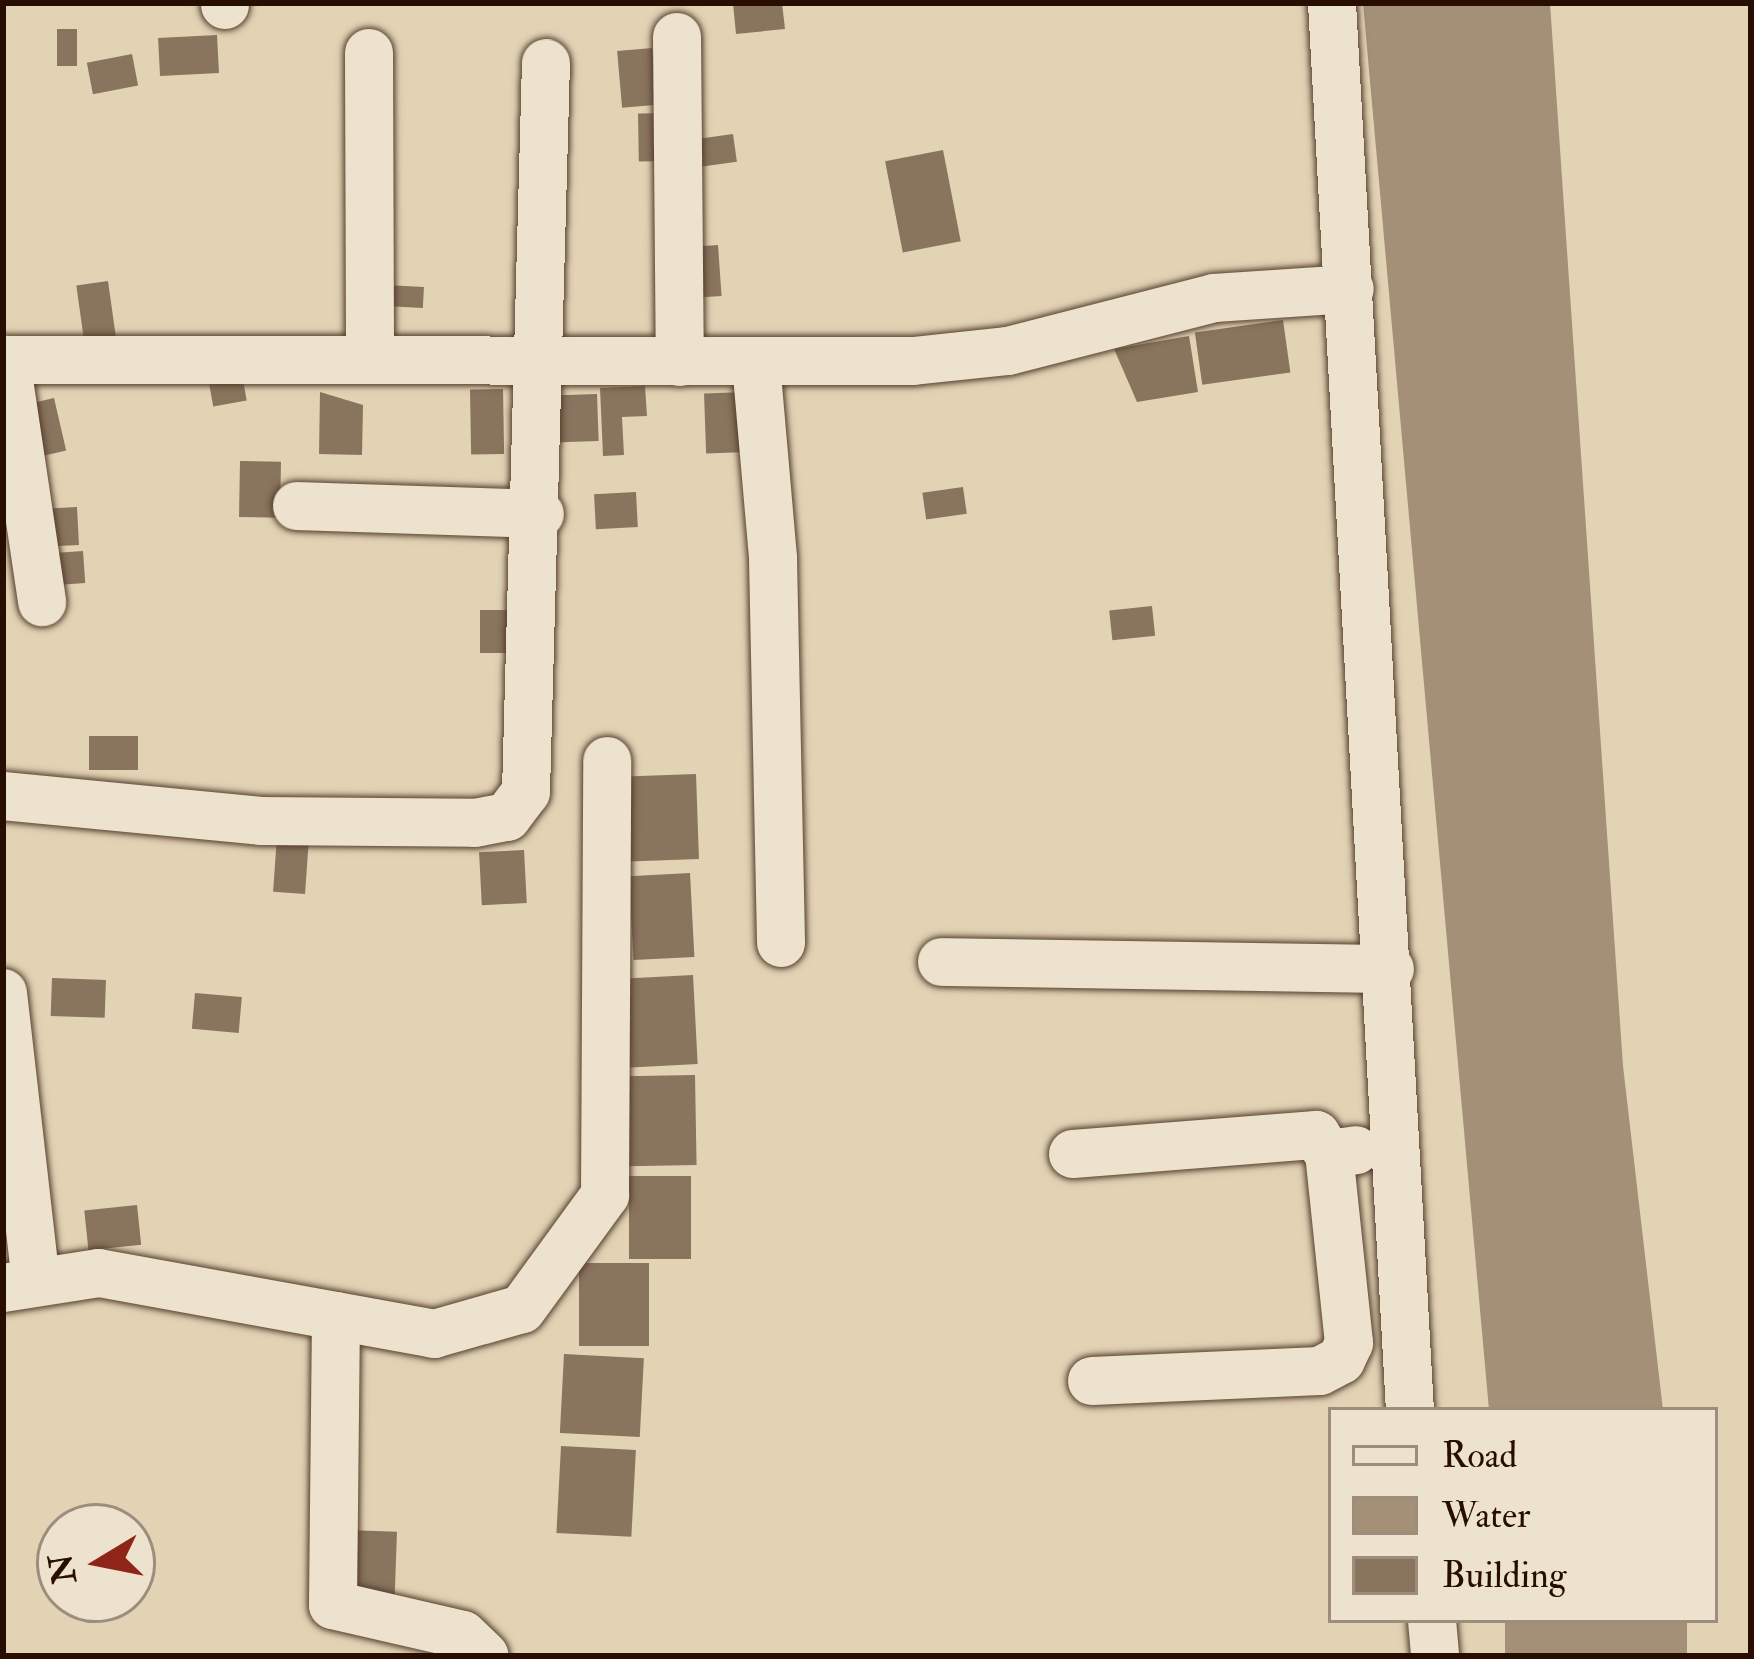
<!DOCTYPE html>
<html>
<head>
<meta charset="utf-8">
<style>
	body { margin:0 }
	#map { position:relative; width:1754px; height:1659px; overflow:hidden; background:#e2d3b4; font-family:"IM FELL Double Pica",serif }
	div>[style] { position:absolute }
	.water>* { inset:0; background:#a39077; transform-origin:0 0 }
	.building>* { inset:0; background:#89745e; transform-origin:0 0 }
	.roads { filter:drop-shadow(0 0 3px #563f2e) drop-shadow(0 0 3px #563f2e) }
	.minor>* { height:48px; margin:-24px; padding:0 24px; transform-origin:24px; border-radius:24px; background:#ece2ce }
	span { translate:-50% -50%; white-space:nowrap; text-align:center; line-height:1.15; -webkit-text-stroke:12px #ece2ce; paint-order:stroke }
	.frame { position:absolute; inset:0; border:6px solid #280e01; pointer-events:none }
	.legend { position:absolute; left:1328px; top:1407px; width:390px; height:216px; box-sizing:border-box; background:#ece2ce; border:3px solid #9e8d7c; margin:0; padding:15px 21px; list-style:none; font-size:36px; color:#280e01 }
	.legend li { display:flex; align-items:center; gap:24px; height:60px }
	.legend b { width:60px; border:3px solid #9e8d7c }
	.north { position:absolute; left:36px; top:1503px; width:120px; height:120px; box-sizing:border-box; background:#ece2ce; border:3px solid #9e8d7c; border-radius:50%; rotate:260deg; font-size:33px; font-weight:700; line-height:48px; text-align:center; color:#280e01 }
	.north::after { content:''; display:block; margin:auto; width:42px; height:54px; background:#8f2418; clip-path:polygon(50% 0,100% 100%,50% 72%,0 100%) }
</style>
</head>
<body>
<div id="map">
	<div class="water">
		<i style="clip-path:polygon(1363px 3px,1550px 3px,1623px 1066px,1663px 1410px,1489px 1410px)"></i>
		<i style="left:1505px;top:1620px;width:182px;height:36px"></i>
	</div>
	<div class="building">
		<i style="clip-path:polygon(733px 3px,782px 3px,785px 29px,736px 34px)"></i>
		<i style="left:77px;top:29px;width:37px;height:20px;rotate:90deg"></i>
		<i style="left:217px;top:35px;width:38px;height:59px;rotate:87deg"></i>
		<i style="left:652px;top:48px;width:57px;height:35px;rotate:85deg"></i>
		<i style="left:132px;top:54px;width:32px;height:46px;rotate:79deg"></i>
		<i style="left:669px;top:113px;width:48px;height:31px;rotate:89deg"></i>
		<i style="left:733px;top:134px;width:28px;height:42px;rotate:82deg"></i>
		<i style="left:943px;top:150px;width:93px;height:59px;rotate:79deg"></i>
		<i style="left:718px;top:245px;width:51px;height:31px;rotate:86deg"></i>
		<i style="left:108px;top:281px;width:71px;height:32px;rotate:82deg"></i>
		<i style="left:385px;top:285px;width:39px;height:21px;rotate:3deg"></i>
		<i style="left:1283px;top:320px;width:53px;height:89px;rotate:82deg"></i>
		<i style="clip-path:polygon(1189px 336px,1198px 392px,1137px 402px,1114px 349px)"></i>
		<i style="left:242px;top:374px;width:27px;height:34px;rotate:80deg"></i>
		<i style="clip-path:polygon(645px 386px,647px 416px,622px 417px,624px 455px,603px 456px,600px 388px)"></i>
		<i style="left:503px;top:389px;width:65px;height:33px;rotate:89deg"></i>
		<i style="clip-path:polygon(320px 392px,363px 405px,362px 455px,319px 454px)"></i>
		<i style="left:745px;top:392px;width:60px;height:41px;rotate:88deg"></i>
		<i style="left:597px;top:394px;width:47px;height:45px;rotate:88deg"></i>
		<i style="left:54px;top:398px;width:54px;height:33px;rotate:77deg"></i>
		<i style="left:240px;top:461px;width:41px;height:56px;rotate:1deg"></i>
		<i style="left:963px;top:487px;width:27px;height:41px;rotate:82deg"></i>
		<i style="left:636px;top:492px;width:35px;height:42px;rotate:87deg"></i>
		<i style="left:77px;top:507px;width:38px;height:32px;rotate:87deg"></i>
		<i style="left:83px;top:551px;width:32px;height:36px;rotate:86deg"></i>
		<i style="left:1152px;top:606px;width:30px;height:43px;rotate:84deg"></i>
		<i style="left:480px;top:610px;width:34px;height:43px"></i>
		<i style="left:89px;top:736px;width:49px;height:34px"></i>
		<i style="left:696px;top:774px;width:85px;height:70px;rotate:88deg"></i>
		<i style="left:277px;top:836px;width:32px;height:56px;rotate:4deg"></i>
		<i style="left:524px;top:850px;width:53px;height:45px;rotate:87deg"></i>
		<i style="left:690px;top:873px;width:84px;height:61px;rotate:87deg"></i>
		<i style="left:693px;top:975px;width:89px;height:72px;rotate:87deg"></i>
		<i style="left:52px;top:978px;width:54px;height:38px;rotate:2deg"></i>
		<i style="left:195px;top:993px;width:47px;height:36px;rotate:5deg"></i>
		<i style="left:695px;top:1075px;width:90px;height:70px;rotate:89deg"></i>
		<i style="left:629px;top:1176px;width:62px;height:83px"></i>
		<i style="left:137px;top:1205px;width:40px;height:53px;rotate:84deg"></i>
		<i style="left:649px;top:1263px;width:83px;height:70px;rotate:90deg"></i>
		<i style="left:564px;top:1354px;width:80px;height:79px;rotate:3deg"></i>
		<i style="left:561px;top:1446px;width:75px;height:87px;rotate:3deg"></i>
		<i style="left:347px;top:1530px;width:50px;height:69px;rotate:2deg"></i>
	</div>
	<div class="roads">
		<div class="minor">
			<i style="left:1332px;top:3px;width:1409px;rotate:86.83deg"></i>
			<i style="left:225px;top:5px;width:2px;rotate:-90deg"></i>
			<i style="left:677px;top:37px;width:325px;rotate:89.5deg"></i>
			<i style="left:369px;top:53px;width:304px;rotate:89.8deg"></i>
			<i style="left:3px;top:360px;width:910px;rotate:0.06deg"></i>
			<i style="left:913px;top:361px;width:96px;rotate:-6deg"></i>
			<i style="left:1008px;top:351px;width:213px;rotate:-14.4deg"></i>
			<i style="left:1214px;top:298px;width:136px;rotate:-3.8deg"></i>
			<i style="left:6px;top:360px;width:245px;rotate:81.5deg"></i>
			<i style="left:756px;top:363px;width:197px;rotate:85deg"></i>
			<i style="left:773px;top:559px;width:384px;rotate:88.8deg"></i>
			<i style="left:297px;top:506px;width:243px;rotate:1.9deg"></i>
			<i style="left:3px;top:796px;width:259px;rotate:5.5deg"></i>
			<i style="left:261px;top:821px;width:214px;rotate:0.5deg"></i>
			<i style="left:475px;top:823px;width:33px;rotate:-11deg"></i>
			<i style="left:507px;top:817px;width:31px;rotate:-53deg"></i>
			<i style="left:526px;top:792px;width:729px;rotate:-88.43deg"></i>
			<i style="left:942px;top:962px;width:448px;rotate:0.9deg"></i>
			<i style="left:3px;top:993px;width:290px;rotate:83.5deg"></i>
			<i style="left:1073px;top:1154px;width:244px;rotate:-4.5deg"></i>
			<i style="left:1316px;top:1135px;width:23px;rotate:56deg"></i>
			<i style="left:1329px;top:1154px;width:27px;rotate:-8deg"></i>
			<i style="left:3px;top:1288px;width:97px;rotate:-8.9deg"></i>
			<i style="left:99px;top:1273px;width:341px;rotate:10.3deg"></i>
			<i style="left:434px;top:1334px;width:91px;rotate:-15.9deg"></i>
			<i style="left:522px;top:1309px;width:141px;rotate:-53.9deg"></i>
			<i style="left:605px;top:1195px;width:434px;rotate:-89.7deg"></i>
			<i style="left:336px;top:1316px;width:289px;rotate:90.6deg"></i>
			<i style="left:333px;top:1605px;width:133px;rotate:13deg"></i>
			<i style="left:463px;top:1635px;width:30px;rotate:44deg"></i>
			<i style="left:1092px;top:1381px;width:228px;rotate:-2.5deg"></i>
			<i style="left:1320px;top:1371px;width:24px;rotate:-28deg"></i>
			<i style="left:1341px;top:1360px;width:19px;rotate:-65deg"></i>
			<i style="left:1349px;top:1343px;width:190px;rotate:-96deg"></i>
			<i style="left:1432px;top:1620px;width:36px;rotate:85deg"></i>
		</div>
	</div>
	<div class="frame"></div>
	<ul class="legend">
	<li><b style="height:15px;background:#ece2ce"></b>Road</li>
	<li><b style="height:33px;background:#a39077"></b>Water</li>
	<li><b style="height:33px;background:#89745e"></b>Building</li>
	</ul>
	<div class="north">N</div>
</div>
</body>
</html>
